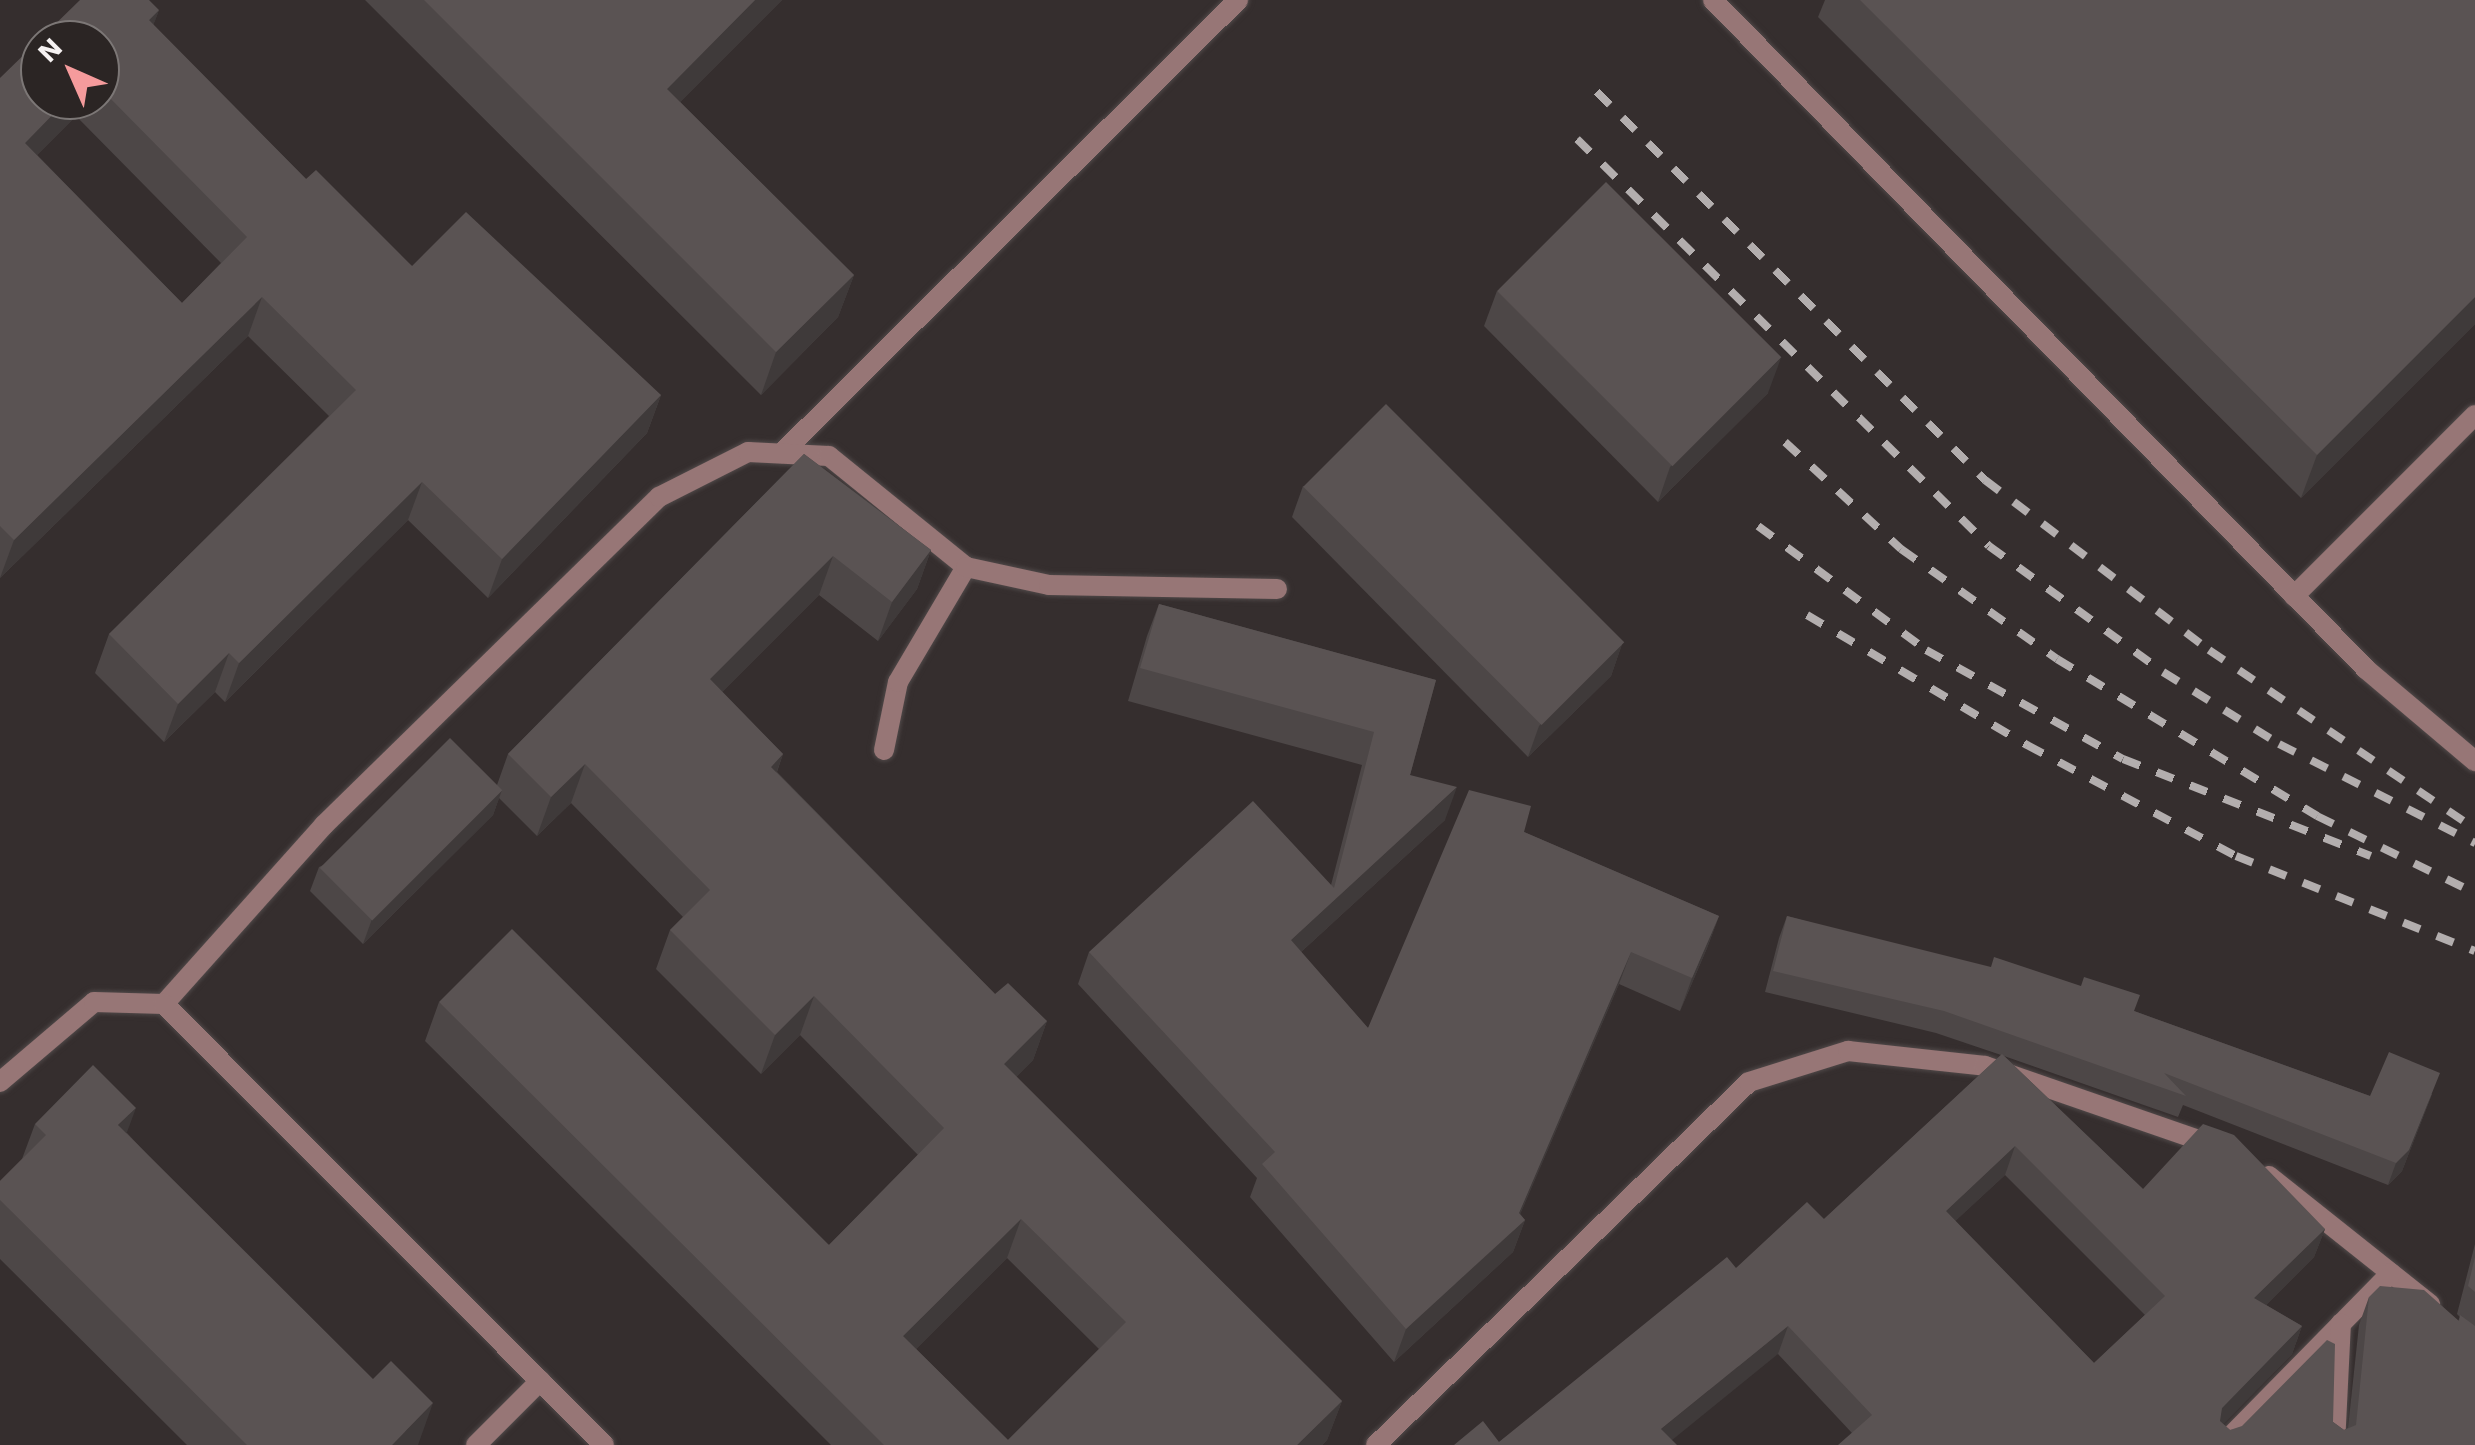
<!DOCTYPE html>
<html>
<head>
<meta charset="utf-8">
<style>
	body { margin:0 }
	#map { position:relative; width:2475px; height:1445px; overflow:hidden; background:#352e2e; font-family:"Work Sans",sans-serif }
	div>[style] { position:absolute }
	.roads { filter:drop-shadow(0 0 2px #504949) drop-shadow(0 0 2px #504949) }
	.service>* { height:20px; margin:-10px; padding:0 10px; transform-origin:10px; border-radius:10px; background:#977676 }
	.minor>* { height:20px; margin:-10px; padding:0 10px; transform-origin:10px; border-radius:10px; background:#977676 }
	.rail>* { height:8px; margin-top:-4px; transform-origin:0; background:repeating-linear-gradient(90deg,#b3aeae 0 18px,transparent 0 36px) }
	.wall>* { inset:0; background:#4d4747 }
	.shaded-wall>* { inset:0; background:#3f3a3a }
	.building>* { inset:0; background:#5a5353; transform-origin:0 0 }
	span { translate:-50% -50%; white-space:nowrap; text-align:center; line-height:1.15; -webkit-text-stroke:8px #2b2524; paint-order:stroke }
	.north { position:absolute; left:20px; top:20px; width:100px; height:100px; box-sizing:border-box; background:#2b2524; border:2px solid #7c7776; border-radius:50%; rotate:315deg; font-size:28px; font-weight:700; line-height:40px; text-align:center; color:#f6f2f2 }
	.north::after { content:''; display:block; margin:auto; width:35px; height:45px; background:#f59b9c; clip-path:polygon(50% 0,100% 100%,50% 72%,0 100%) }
</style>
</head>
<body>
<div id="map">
	<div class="roads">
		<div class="service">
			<i style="left:1713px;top:0;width:935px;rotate:45.69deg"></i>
			<i style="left:2366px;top:669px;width:143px;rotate:40.2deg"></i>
			<i style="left:782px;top:453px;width:643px;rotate:-44.81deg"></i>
			<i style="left:2294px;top:596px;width:256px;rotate:-45deg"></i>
			<i style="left:884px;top:750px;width:69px;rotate:-78.4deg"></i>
			<i style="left:898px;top:682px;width:134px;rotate:-59.4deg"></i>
			<i style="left:164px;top:1004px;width:240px;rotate:-48.2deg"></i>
			<i style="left:324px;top:825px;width:469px;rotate:-44.4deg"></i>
			<i style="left:659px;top:497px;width:100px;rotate:-26.8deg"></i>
			<i style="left:748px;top:452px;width:81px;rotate:2.8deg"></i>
			<i style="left:829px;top:456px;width:176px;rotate:39deg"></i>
			<i style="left:966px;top:567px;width:85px;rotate:12.2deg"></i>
			<i style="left:1049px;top:585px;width:228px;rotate:1deg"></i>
			<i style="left:476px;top:1445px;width:91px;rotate:-45deg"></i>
		</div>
		<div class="minor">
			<i style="left:0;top:1082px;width:123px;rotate:-40.4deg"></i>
			<i style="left:94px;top:1002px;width:70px;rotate:1.6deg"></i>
			<i style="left:164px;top:1004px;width:623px;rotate:45.07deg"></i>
			<i style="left:2269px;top:1176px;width:206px;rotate:38.5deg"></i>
			<i style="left:1376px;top:1445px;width:520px;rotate:-44.22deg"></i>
			<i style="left:1749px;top:1082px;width:104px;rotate:-17.4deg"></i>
			<i style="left:1848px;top:1051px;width:138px;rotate:6.2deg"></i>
			<i style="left:1985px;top:1066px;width:241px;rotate:19.1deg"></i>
			<i style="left:2222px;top:1445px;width:241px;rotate:-45.5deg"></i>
			<i style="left:2335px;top:1445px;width:122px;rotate:-87.2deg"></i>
		</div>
	</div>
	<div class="rail">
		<i style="left:1597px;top:92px;width:549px;rotate:45deg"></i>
		<i style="left:1985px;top:480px;width:281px;rotate:37.2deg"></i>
		<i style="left:2209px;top:650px;width:321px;rotate:33.9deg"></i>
		<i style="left:1577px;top:139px;width:579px;rotate:44.65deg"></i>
		<i style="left:1989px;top:546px;width:215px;rotate:35.9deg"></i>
		<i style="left:2163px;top:672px;width:137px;rotate:31.8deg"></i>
		<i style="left:2279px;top:744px;width:220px;rotate:26.8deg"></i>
		<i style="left:1785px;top:442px;width:158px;rotate:42.7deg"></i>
		<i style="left:1901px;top:549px;width:191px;rotate:35.2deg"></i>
		<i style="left:2057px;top:659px;width:304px;rotate:31.1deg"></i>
		<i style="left:2317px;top:816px;width:176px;rotate:26deg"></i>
		<i style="left:1758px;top:526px;width:209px;rotate:36.4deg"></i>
		<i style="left:1926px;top:650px;width:225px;rotate:29deg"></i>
		<i style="left:2123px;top:759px;width:266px;rotate:21.4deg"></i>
		<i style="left:1807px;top:615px;width:256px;rotate:30.6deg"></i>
		<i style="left:2027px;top:745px;width:237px;rotate:28deg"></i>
		<i style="left:2236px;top:856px;width:257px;rotate:21.7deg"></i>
	</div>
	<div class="wall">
		<i style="clip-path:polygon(365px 0,782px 0,680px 102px,854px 275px,838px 317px,761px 395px)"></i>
		<i style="clip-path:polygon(1825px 0,2475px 0,2475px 324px,2301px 498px,1818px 17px)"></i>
		<i style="clip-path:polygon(evenodd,159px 10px,153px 25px,306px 179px,412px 266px,661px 395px,647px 433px,488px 598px,408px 520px,225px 702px,215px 692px,164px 742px,95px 673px,109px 634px,329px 416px,248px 336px,0 578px,0 78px,159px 10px,100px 40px,100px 100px,40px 100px,100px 40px,159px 10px,76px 116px,221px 263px,182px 303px,37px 155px,76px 116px)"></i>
		<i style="clip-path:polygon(1497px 291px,1768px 393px,1658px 502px,1484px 326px)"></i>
		<i style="clip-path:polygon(evenodd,804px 454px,931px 550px,917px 589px,878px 641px,819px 595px,722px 692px,783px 754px,777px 772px,995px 994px,1047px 1021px,1033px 1060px,1016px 1077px,1342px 1401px,1327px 1440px,1322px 1445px,831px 1445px,425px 1041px,439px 1002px,829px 1245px,918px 1155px,800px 1035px,761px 1074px,656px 969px,670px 930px,683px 917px,571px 803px,537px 836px,499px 798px,493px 815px,363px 944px,310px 891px,319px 867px,497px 785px,508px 754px,804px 454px,1007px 1258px,1099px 1349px,1008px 1440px,916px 1349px,1007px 1258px)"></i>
		<i style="clip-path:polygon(1303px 486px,1622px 644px,1611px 676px,1528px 757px,1292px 517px)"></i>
		<i style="clip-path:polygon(1159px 604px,1436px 680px,1410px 775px,1445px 820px,1301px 952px,1368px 1028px,1524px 832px,1719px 916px,1707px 948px,1680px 1011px,1619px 984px,1520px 1214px,1525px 1220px,1513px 1252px,1394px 1362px,1250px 1197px,1257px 1178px,1078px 984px,1089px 952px,1331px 885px,1362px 765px,1128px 701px,1147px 636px)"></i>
		<i style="clip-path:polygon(evenodd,1787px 916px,2134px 1011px,2370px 1096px,2432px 1094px,2402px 1171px,2388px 1185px,2183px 1105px,2178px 1117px,2004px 1056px,2143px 1189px,2325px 1229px,2314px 1257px,2266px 1305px,2302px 1326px,2292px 1354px,2223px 1424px,2230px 1430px,2333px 1422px,2344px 1430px,2348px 1428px,2359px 1325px,2369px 1297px,2458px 1321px,2460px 1317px,2457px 1314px,2475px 1244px,2475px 1445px,1852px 1433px,1778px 1354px,1499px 1442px,1736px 1268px,1824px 1219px,2001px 1055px,1936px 1033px,1765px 992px,1779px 938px,1787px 916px,2005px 1175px,2145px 1315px,2094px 1363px,1955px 1221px,2005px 1175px)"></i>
		<i style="clip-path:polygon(35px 1124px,127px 1133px,418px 1445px,187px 1445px,0 1259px,0 1181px,22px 1159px)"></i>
	</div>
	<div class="shaded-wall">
		<i style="clip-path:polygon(755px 0,782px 0,651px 131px,667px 89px)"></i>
		<i style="clip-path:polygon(159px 10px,145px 48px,149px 20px)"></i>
		<i style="clip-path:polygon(67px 100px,82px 100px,76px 116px,11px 181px,25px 143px)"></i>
		<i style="clip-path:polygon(854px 275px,838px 317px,761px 395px,776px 352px)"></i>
		<i style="clip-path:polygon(262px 297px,248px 336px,0 578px,14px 540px)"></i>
		<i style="clip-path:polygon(2475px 297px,2475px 324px,2301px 498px,2317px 455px)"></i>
		<i style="clip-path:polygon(1781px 358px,1768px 393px,1658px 502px,1670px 467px)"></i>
		<i style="clip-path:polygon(661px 395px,647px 433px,488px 598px,502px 559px)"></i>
		<i style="clip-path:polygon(422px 482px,408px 520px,225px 702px,239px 663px)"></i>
		<i style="clip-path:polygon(931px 550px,917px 589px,878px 641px,892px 602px)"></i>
		<i style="clip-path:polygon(833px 556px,819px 595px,696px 718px,710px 679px)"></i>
		<i style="clip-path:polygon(1622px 644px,1611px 676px,1528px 757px,1539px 726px)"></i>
		<i style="clip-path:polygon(229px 653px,215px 692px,164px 742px,178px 704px)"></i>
		<i style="clip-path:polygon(783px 754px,769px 793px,771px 767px)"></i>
		<i style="clip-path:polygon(585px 764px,571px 803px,537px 836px,551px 797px)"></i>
		<i style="clip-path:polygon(1457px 787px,1445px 820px,1279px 972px,1291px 940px)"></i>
		<i style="clip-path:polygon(502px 790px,493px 815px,363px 944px,372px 919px)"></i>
		<i style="clip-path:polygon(1719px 916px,1707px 948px,1680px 1011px,1692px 978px)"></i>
		<i style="clip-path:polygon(1631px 952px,1619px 984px,1513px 1231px,1525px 1220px,1513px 1252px,1394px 1362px,1406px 1329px,1519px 1213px)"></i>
		<i style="clip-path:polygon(814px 996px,800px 1035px,761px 1074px,775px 1035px)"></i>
		<i style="clip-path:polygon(1047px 1021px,1033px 1060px,989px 1103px,1004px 1064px)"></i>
		<i style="clip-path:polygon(2432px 1094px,2402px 1171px,2388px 1185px,2396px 1163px)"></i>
		<i style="clip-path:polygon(136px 1108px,120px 1151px,118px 1125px)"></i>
		<i style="clip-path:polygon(2015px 1146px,2005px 1175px,1935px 1240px,1946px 1211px)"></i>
		<i style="clip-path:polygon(1021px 1219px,1007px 1258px,889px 1376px,903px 1336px)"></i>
		<i style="clip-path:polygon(2325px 1229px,2314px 1257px,2244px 1327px,2254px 1298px)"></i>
		<i style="clip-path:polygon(1788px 1326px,1778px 1354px,1666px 1445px,1661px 1429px)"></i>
		<i style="clip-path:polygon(2302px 1326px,2292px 1354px,2212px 1436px,2222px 1408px)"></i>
		<i style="clip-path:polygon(1342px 1401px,1327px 1440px,1322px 1445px,1297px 1445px)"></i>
		<i style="clip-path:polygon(433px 1403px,418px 1445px,392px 1445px)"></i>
	</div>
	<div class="building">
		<i style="clip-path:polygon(evenodd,80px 0,149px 0,159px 10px,149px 20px,306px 179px,316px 170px,412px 266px,466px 212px,661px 395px,502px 559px,422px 482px,239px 663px,229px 653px,178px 704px,109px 634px,356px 390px,262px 297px,14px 540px,0 526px,0 78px,80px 0,40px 40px,100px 40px,100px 88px,247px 237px,182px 303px,25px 143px,67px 100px,40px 100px,40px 40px)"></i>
		<i style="clip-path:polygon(424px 0,755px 0,667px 89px,854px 275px,776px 352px)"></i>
		<i style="clip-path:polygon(1860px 0,2475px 0,2475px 297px,2317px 455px)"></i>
		<i style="left:1606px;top:182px;width:248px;height:154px;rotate:45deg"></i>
		<i style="left:1386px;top:404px;width:337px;height:117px;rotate:45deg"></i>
		<i style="clip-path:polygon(evenodd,804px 454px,931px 550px,892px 602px,833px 556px,710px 679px,783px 754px,771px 767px,995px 994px,1008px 983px,1047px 1021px,1004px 1064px,1342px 1401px,1297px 1445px,884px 1445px,439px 1002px,512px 929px,829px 1245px,944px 1128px,814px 996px,775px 1035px,670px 930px,710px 890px,585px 764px,551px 797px,508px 754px,804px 454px,1021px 1219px,1126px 1322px,1008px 1440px,903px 1336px,1021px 1219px)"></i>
		<i style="clip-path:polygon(1159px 604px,1436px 680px,1410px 775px,1457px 787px,1291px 940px,1368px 1028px,1469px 790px,1531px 806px,1524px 832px,1719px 916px,1692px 978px,1631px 952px,1519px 1213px,1525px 1220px,1406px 1329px,1262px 1164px,1275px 1152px,1089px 952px,1253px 801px,1334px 888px,1374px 732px,1140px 668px)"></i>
		<i style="left:450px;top:738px;width:74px;height:184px;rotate:45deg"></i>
		<i style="clip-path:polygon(1787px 916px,1991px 967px,1994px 957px,2081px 986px,2084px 977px,2140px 995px,2134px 1011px,2370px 1096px,2389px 1052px,2440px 1073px,2409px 1150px,2396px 1163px,2164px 1073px,2186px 1096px,1944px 1011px,1773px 971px)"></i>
		<i style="clip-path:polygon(evenodd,2002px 1054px,2143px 1189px,2203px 1124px,2234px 1135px,2325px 1229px,2254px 1298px,2302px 1326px,2222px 1408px,2220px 1421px,2230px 1430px,2242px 1426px,2327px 1340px,2335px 1344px,2333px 1422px,2344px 1430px,2356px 1425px,2369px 1297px,2380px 1286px,2424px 1290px,2459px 1321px,2460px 1315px,2475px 1326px,2475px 1445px,1838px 1445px,1872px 1415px,1788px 1326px,1661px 1429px,1677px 1445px,1454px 1445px,1483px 1421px,1499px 1442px,1727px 1257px,1736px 1268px,1807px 1202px,1824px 1219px,2002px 1054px,2015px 1146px,2165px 1296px,2094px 1363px,1946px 1211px,2015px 1146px)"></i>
		<i style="clip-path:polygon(93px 1065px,136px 1108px,118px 1125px,373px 1379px,391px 1361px,433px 1403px,392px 1445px,247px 1445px,0 1200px,0 1181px,46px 1135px,35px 1124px)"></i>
		<i style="clip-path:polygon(2475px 1257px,2475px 1292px,2468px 1286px)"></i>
	</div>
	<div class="north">N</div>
</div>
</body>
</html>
